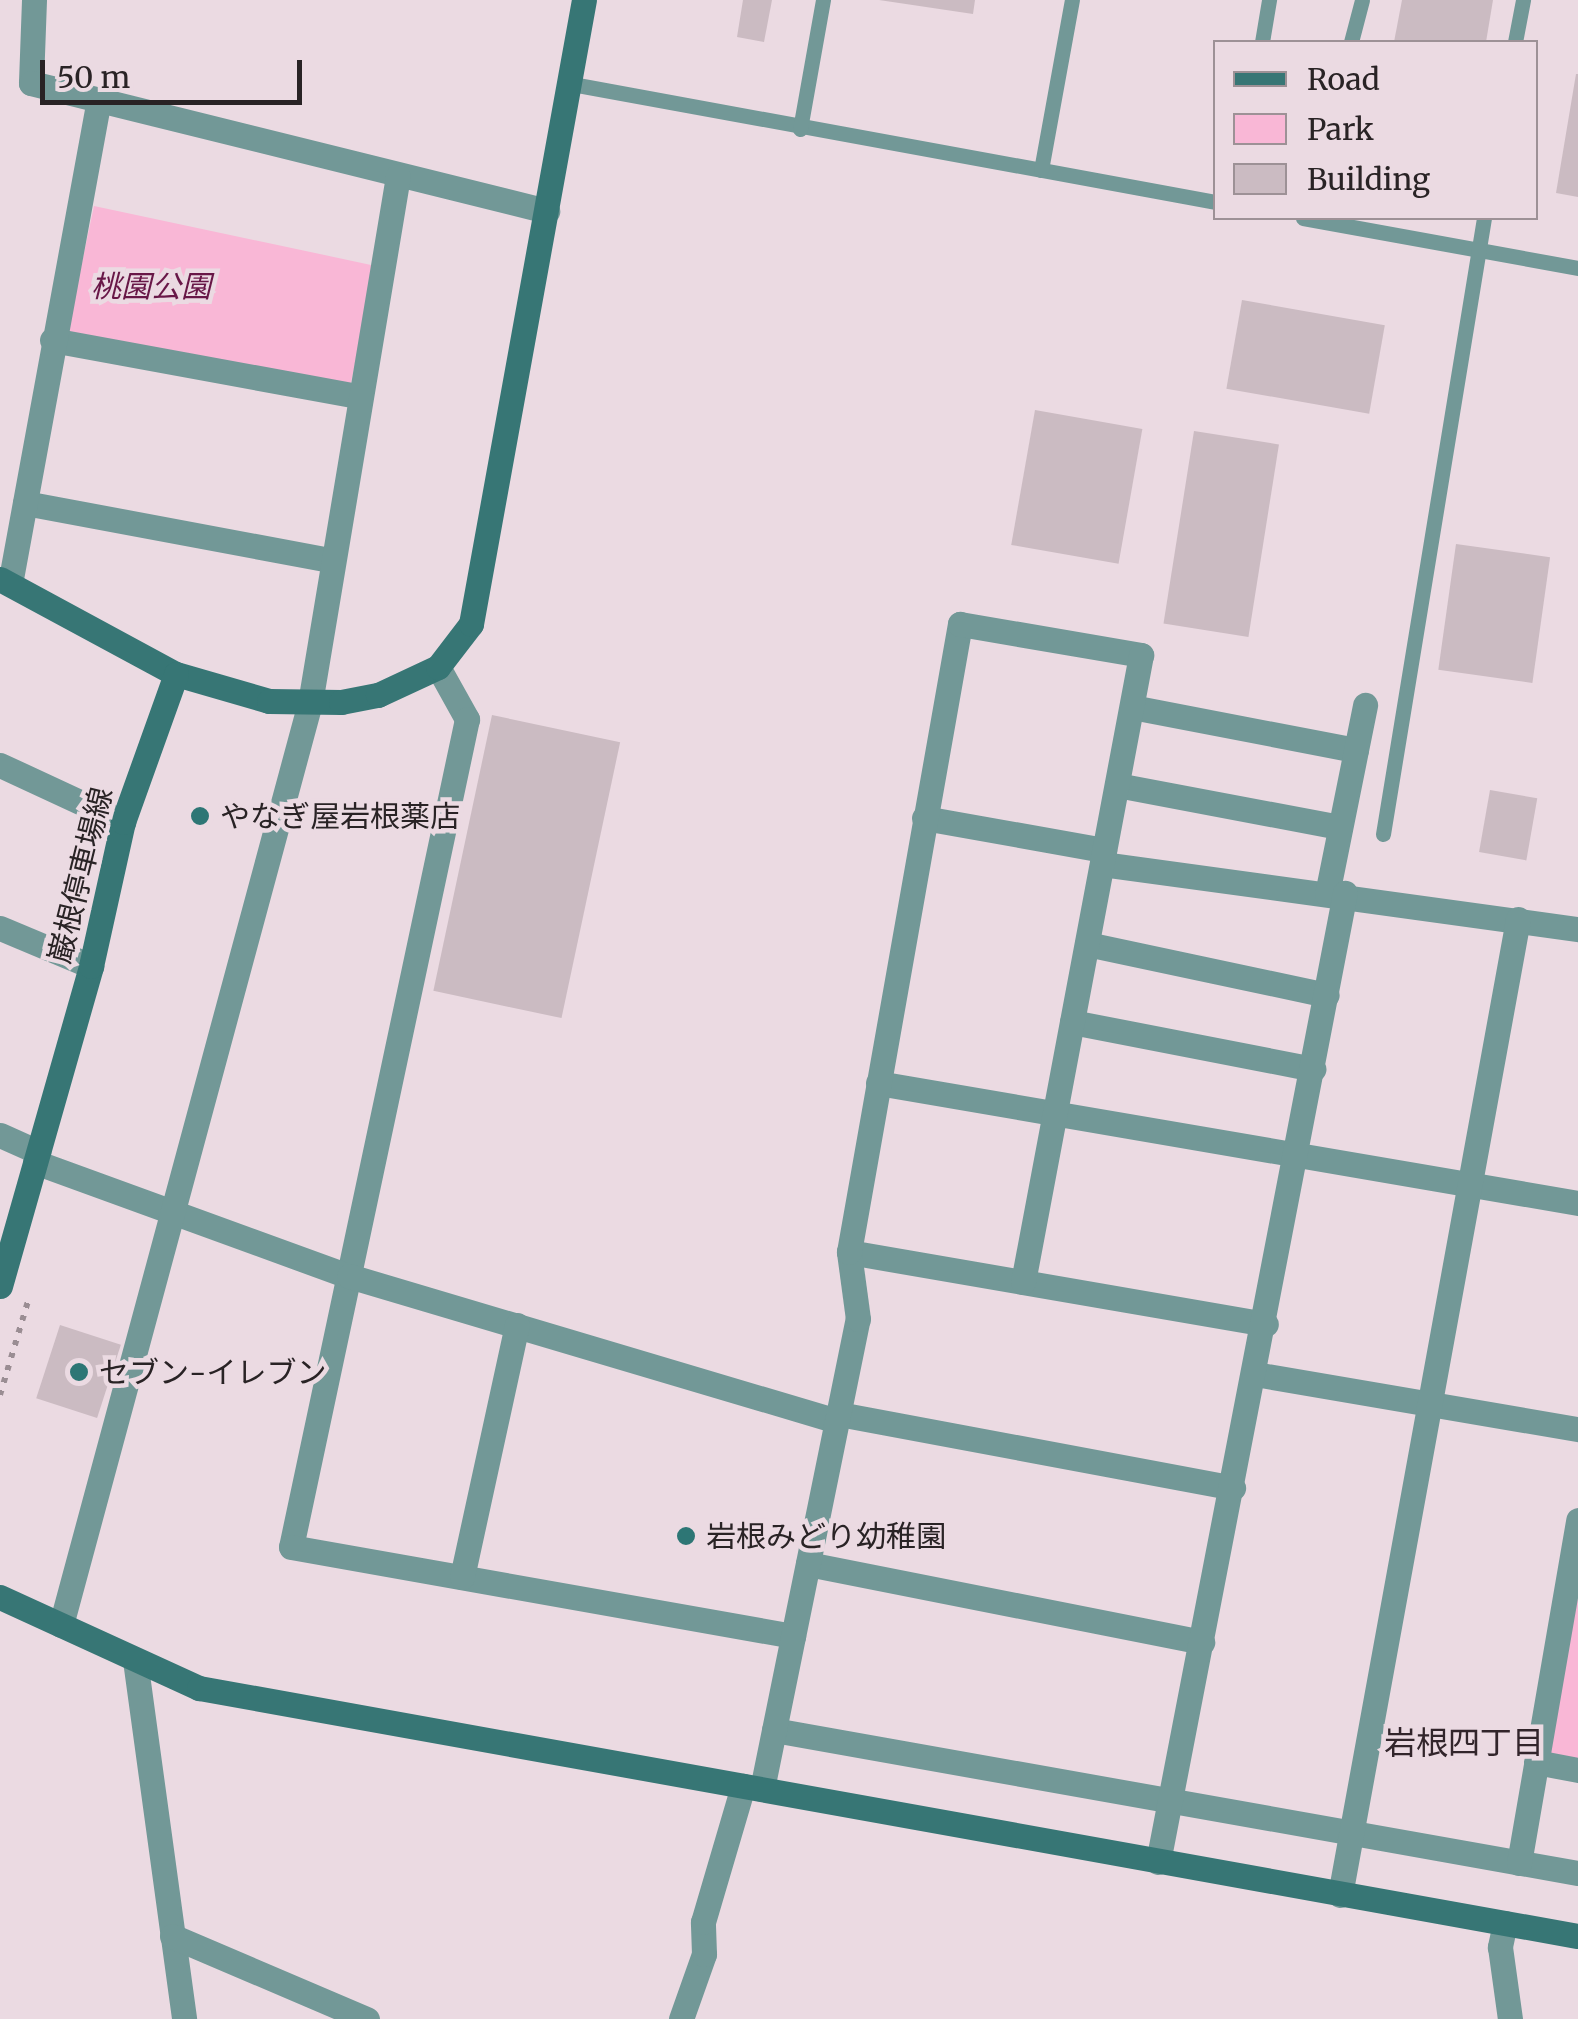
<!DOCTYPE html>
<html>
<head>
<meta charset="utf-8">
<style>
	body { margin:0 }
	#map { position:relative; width:1578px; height:2019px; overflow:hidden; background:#ebdae2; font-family:Merriweather,"Noto Sans JP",serif }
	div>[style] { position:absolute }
	.green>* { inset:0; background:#f9b7d6; transform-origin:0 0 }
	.building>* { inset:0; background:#cbbbc2; transform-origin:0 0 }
	.path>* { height:6px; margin-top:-3px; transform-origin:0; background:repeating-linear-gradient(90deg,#9a8d93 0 5px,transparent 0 13px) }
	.lane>* { height:15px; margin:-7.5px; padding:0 7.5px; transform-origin:7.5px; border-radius:7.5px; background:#729897 }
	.street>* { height:25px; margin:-12.5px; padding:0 12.5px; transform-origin:12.5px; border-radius:12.5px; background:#729897 }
	.secondary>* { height:25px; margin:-12.5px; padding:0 12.5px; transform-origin:12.5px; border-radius:12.5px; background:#377675 }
	.dots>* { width:28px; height:28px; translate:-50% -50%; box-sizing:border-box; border:5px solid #ebdae2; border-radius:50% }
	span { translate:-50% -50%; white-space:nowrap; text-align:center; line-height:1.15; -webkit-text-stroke:9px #ebdae2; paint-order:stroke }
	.park-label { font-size:30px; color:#681747; font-style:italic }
	.poi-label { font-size:30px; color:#292325 }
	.left { translate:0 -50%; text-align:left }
	.street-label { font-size:30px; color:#292325 }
	.neighbourhood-label { font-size:32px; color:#32252b }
	.legend { position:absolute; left:1213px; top:40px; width:325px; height:180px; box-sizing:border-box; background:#ebdae2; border:2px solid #9d9196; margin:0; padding:12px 18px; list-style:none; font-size:30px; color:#292325 }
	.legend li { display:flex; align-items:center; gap:20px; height:50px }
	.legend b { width:50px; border:2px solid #9d9196 }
	.scale { position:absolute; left:40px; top:60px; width:262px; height:45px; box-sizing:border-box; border:5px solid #292325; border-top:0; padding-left:12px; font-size:30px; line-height:35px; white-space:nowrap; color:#292325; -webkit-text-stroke:8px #ebdae2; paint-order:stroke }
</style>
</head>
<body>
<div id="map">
	<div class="green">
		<i style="left:94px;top:206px;width:288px;height:135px;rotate:12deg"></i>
		<i style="clip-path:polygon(1578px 1544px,1578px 1765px,1540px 1758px)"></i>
	</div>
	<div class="building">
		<i style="clip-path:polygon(743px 0,772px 0,764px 42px,737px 37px)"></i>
		<i style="clip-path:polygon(879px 0,975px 0,973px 14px)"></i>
		<i style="clip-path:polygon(1402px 0,1493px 0,1486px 42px,1394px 42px)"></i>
		<i style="clip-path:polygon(1576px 74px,1578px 74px,1578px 197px,1556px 193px)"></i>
		<i style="left:1242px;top:300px;width:145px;height:90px;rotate:10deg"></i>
		<i style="left:1035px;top:410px;width:109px;height:137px;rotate:10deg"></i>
		<i style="left:1194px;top:431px;width:86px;height:195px;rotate:9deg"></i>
		<i style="left:1456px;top:544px;width:95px;height:127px;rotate:8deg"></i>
		<i style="left:492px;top:715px;width:131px;height:282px;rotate:12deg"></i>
		<i style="left:1490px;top:790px;width:48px;height:63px;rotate:10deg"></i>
		<i style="left:60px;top:1325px;width:64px;height:77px;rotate:18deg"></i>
	</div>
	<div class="path">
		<i style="left:0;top:1395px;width:98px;rotate:-73.4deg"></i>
	</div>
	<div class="lane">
		<i style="left:1262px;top:42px;width:43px;rotate:-80.5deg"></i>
		<i style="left:1351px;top:42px;width:43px;rotate:-75.3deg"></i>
		<i style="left:1515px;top:42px;width:43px;rotate:-79.2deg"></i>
		<i style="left:572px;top:84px;width:655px;rotate:10.38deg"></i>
		<i style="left:800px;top:129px;width:131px;rotate:-79.9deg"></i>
		<i style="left:1041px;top:170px;width:173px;rotate:-79.7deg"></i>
		<i style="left:1303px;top:218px;width:280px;rotate:10.3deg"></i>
		<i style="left:1383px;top:834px;width:624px;rotate:-80.69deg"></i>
	</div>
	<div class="street">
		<i style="left:34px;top:0;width:83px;rotate:92.1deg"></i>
		<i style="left:31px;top:83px;width:532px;rotate:13.93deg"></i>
		<i style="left:52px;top:340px;width:309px;rotate:10.4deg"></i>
		<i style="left:25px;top:503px;width:310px;rotate:10.6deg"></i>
		<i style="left:10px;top:584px;width:488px;rotate:-79.6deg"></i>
		<i style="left:438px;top:667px;width:60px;rotate:60.9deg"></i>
		<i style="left:467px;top:719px;width:846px;rotate:102deg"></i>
		<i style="left:291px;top:1547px;width:510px;rotate:10.05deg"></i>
		<i style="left:1132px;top:707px;width:228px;rotate:10.9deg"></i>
		<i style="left:0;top:765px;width:136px;rotate:24.9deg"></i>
		<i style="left:1117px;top:785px;width:227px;rotate:10.7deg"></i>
		<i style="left:924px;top:818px;width:183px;rotate:10.1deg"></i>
		<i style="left:1102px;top:864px;width:480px;rotate:7.8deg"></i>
		<i style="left:1327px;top:894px;width:193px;rotate:-78.6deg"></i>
		<i style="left:0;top:928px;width:99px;rotate:22.7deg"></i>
		<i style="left:1087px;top:944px;width:245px;rotate:12deg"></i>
		<i style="left:1072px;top:1022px;width:246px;rotate:11deg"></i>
		<i style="left:878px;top:1083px;width:710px;rotate:9.73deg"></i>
		<i style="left:0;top:1135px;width:42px;rotate:24.1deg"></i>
		<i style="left:35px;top:1162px;width:334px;rotate:20deg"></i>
		<i style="left:349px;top:1276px;width:509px;rotate:16.55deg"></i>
		<i style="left:849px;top:1252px;width:423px;rotate:9.8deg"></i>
		<i style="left:1255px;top:1374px;width:328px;rotate:9.7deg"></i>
		<i style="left:839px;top:1414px;width:401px;rotate:10.6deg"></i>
		<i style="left:808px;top:1564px;width:402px;rotate:11.2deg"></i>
		<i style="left:462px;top:1577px;width:258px;rotate:-77.7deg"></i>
		<i style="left:61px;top:1625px;width:955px;rotate:-74.89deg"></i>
		<i style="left:310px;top:703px;width:534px;rotate:-80.52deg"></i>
		<i style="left:135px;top:1660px;width:362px;rotate:82.2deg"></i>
		<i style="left:774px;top:1730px;width:817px;rotate:10.09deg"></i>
		<i style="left:1536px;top:1762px;width:43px;rotate:10.8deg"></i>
		<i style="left:762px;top:1789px;width:480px;rotate:-78.5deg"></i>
		<i style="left:858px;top:1319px;width:68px;rotate:-97.7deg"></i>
		<i style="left:849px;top:1252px;width:638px;rotate:-79.98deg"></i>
		<i style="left:960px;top:624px;width:184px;rotate:9.7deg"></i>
		<i style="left:1141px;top:655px;width:638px;rotate:100.66deg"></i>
		<i style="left:1158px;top:1862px;width:987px;rotate:-79.08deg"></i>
		<i style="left:1519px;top:1863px;width:348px;rotate:-80.2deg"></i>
		<i style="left:1340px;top:1895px;width:992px;rotate:-79.66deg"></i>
		<i style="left:1505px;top:1923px;width:25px;rotate:102deg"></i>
		<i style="left:1500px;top:1947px;width:73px;rotate:82.1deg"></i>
		<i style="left:172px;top:1936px;width:212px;rotate:23.1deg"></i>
		<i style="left:681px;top:2019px;width:69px;rotate:-70.5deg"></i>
		<i style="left:704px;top:1954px;width:32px;rotate:-92deg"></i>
		<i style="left:703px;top:1922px;width:142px;rotate:-73.6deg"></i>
	</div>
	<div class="secondary">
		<i style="left:0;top:579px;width:200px;rotate:28.4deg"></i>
		<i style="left:176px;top:674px;width:97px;rotate:16.2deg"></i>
		<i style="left:269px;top:701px;width:72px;rotate:0.8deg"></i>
		<i style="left:341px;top:702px;width:38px;rotate:-11deg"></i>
		<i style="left:378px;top:695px;width:66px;rotate:-25deg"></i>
		<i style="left:438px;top:667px;width:54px;rotate:-52.5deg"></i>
		<i style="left:471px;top:624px;width:634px;rotate:-79.74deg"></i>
		<i style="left:0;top:1286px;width:333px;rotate:-74.1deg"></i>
		<i style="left:91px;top:966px;width:148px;rotate:-77.5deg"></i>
		<i style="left:123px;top:822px;width:157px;rotate:-70.3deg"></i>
		<i style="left:0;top:1597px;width:219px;rotate:24.6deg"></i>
		<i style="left:199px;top:1688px;width:1401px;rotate:10.2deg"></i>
	</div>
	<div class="dots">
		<i style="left:200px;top:816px;background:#2d7675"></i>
		<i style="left:79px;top:1372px;background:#2d7675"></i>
		<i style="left:686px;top:1536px;background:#2d7675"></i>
	</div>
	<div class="park-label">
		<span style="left:151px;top:286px">桃園公園</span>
	</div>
	<div class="poi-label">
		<span class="left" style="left:220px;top:816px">やなぎ屋岩根薬店</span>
		<span class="left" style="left:99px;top:1372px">セブン-イレブン</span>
		<span class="left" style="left:706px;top:1536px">岩根みどり幼稚園</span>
	</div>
	<div class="street-label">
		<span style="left:80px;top:875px;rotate:-76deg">巌根停車場線</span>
	</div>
	<div class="neighbourhood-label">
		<span style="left:1464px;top:1743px">岩根四丁目</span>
	</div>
	<ul class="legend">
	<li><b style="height:12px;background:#377675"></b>Road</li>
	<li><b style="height:28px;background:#f9b7d6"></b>Park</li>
	<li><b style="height:28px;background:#cbbbc2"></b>Building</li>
	</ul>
	<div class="scale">50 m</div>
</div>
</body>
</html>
